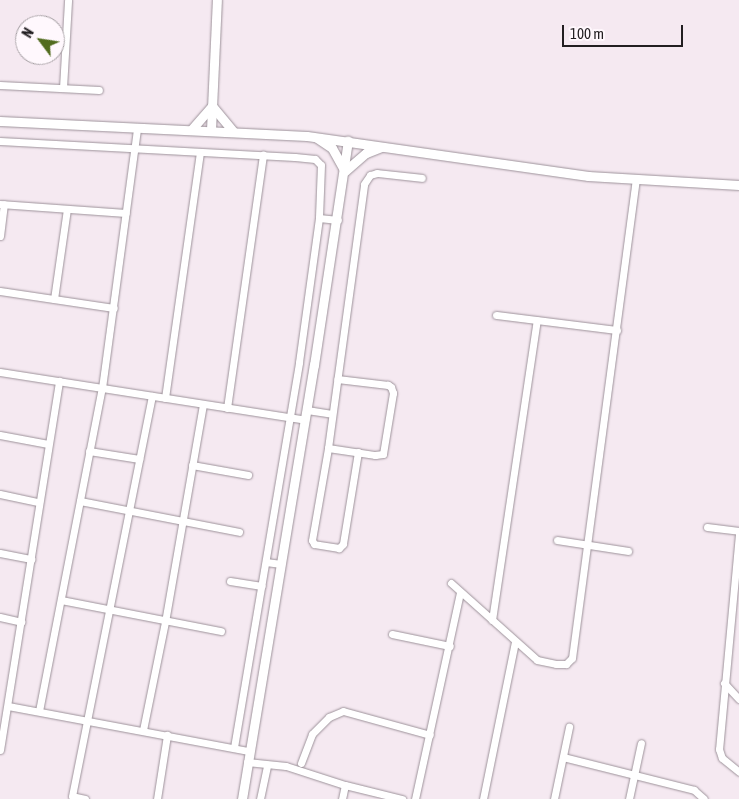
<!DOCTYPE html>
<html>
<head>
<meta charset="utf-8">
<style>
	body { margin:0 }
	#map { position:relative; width:739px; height:799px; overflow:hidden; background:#f5e9f1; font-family:"Asap Condensed",sans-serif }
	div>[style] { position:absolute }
	.roads { filter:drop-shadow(0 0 1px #9d929a) drop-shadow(0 0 1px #9d929a) }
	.minor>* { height:7px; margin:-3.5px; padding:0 3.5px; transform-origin:3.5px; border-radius:3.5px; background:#fff }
	.tertiary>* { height:9px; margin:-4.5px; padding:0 4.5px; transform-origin:4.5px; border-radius:4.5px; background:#fff }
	span { translate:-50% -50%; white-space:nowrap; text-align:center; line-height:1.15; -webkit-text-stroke:5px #fff8fd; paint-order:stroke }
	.north { position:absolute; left:15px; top:15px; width:50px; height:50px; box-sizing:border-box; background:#fff8fd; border:1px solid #a7a1a5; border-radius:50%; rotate:301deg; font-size:14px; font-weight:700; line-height:20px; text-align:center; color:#221e21 }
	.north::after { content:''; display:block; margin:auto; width:18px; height:22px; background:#526c1f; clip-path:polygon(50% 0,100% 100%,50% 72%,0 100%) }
	.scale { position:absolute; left:562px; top:25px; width:121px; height:22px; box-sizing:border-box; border:2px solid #221e21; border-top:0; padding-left:6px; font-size:15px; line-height:18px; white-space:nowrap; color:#221e21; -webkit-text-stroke:4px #fff8fd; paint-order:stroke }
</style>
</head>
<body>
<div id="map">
	<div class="roads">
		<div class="minor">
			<i style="left:0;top:85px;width:99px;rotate:2.9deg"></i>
			<i style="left:63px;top:88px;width:88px;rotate:-86.7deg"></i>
			<i style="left:0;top:141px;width:295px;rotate:3.1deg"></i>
			<i style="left:295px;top:157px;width:20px;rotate:6deg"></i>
			<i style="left:315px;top:159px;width:8px;rotate:45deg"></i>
			<i style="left:321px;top:165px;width:53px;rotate:92.2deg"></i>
			<i style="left:319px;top:218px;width:146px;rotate:97.9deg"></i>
			<i style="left:299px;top:363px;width:390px;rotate:99.6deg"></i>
			<i style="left:0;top:204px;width:126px;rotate:4.1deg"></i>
			<i style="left:319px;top:218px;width:19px;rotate:6deg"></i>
			<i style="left:0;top:236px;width:32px;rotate:-83deg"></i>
			<i style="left:0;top:291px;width:115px;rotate:8.5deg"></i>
			<i style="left:54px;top:299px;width:91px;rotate:-81.8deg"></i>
			<i style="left:496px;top:315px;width:122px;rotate:7.1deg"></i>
			<i style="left:0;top:372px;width:309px;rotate:8.9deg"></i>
			<i style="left:165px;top:398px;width:247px;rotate:-81.9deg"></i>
			<i style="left:227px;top:408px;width:256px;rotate:-81.9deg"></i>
			<i style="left:307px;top:410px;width:25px;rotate:9deg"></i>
			<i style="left:0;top:435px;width:49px;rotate:10.6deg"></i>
			<i style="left:328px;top:448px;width:48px;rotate:8.5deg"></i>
			<i style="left:375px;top:455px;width:8px;rotate:-7deg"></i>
			<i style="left:383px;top:454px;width:62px;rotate:-80.7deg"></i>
			<i style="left:393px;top:393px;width:6px;rotate:-108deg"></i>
			<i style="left:391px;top:387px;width:4px;rotate:-146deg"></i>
			<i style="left:388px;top:385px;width:51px;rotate:-173.3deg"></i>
			<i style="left:89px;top:451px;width:51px;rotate:9.1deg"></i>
			<i style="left:358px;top:452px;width:93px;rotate:99.3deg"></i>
			<i style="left:343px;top:544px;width:6px;rotate:135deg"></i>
			<i style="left:339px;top:548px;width:25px;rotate:-171deg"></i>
			<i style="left:314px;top:544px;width:4px;rotate:-117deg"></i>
			<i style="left:312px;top:540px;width:93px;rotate:-80.1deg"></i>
			<i style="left:328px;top:448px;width:266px;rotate:-82.2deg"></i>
			<i style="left:364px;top:184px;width:11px;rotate:-56deg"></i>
			<i style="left:370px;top:175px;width:7px;rotate:-16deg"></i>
			<i style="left:377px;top:173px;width:45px;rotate:6.3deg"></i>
			<i style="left:192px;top:465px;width:57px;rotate:10.1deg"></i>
			<i style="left:0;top:494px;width:40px;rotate:12deg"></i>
			<i style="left:80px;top:501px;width:162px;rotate:11deg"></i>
			<i style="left:707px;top:527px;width:32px;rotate:7deg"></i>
			<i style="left:739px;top:534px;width:216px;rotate:95.3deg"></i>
			<i style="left:719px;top:749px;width:9px;rotate:72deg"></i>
			<i style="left:722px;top:758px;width:22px;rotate:39deg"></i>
			<i style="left:557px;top:540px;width:72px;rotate:8.8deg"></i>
			<i style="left:0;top:553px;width:32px;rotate:11deg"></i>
			<i style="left:266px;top:562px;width:15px;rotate:8deg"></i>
			<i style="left:230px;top:581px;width:32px;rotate:9deg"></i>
			<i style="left:451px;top:583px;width:115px;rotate:41.8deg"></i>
			<i style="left:537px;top:660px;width:19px;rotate:12deg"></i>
			<i style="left:556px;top:664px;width:10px"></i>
			<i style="left:566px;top:664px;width:8px;rotate:-45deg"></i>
			<i style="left:572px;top:658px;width:482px;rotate:-82.4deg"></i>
			<i style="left:61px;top:600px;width:163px;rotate:11deg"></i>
			<i style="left:0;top:617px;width:22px;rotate:13deg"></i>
			<i style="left:492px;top:620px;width:303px;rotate:-81.5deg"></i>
			<i style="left:392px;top:634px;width:59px;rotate:11.7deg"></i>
			<i style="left:724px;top:683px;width:22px;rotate:47deg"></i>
			<i style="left:8px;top:706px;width:245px;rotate:10.6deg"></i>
			<i style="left:39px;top:711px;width:329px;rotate:-79deg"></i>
			<i style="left:102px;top:388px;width:261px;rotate:-82.3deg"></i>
			<i style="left:143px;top:730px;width:110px;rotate:-78.5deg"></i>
			<i style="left:165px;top:622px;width:221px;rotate:-80.1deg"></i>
			<i style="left:0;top:750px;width:374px;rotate:-80.9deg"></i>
			<i style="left:563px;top:757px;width:135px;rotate:14.1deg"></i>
			<i style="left:694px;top:790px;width:13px;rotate:42deg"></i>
			<i style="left:247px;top:762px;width:39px;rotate:6deg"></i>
			<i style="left:286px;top:766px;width:62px;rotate:17.9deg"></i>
			<i style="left:345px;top:785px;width:59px;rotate:13.8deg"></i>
			<i style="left:301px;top:763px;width:31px;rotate:-69deg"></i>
			<i style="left:312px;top:734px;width:24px;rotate:-45deg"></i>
			<i style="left:329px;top:717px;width:15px;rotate:-23deg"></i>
			<i style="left:343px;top:711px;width:90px;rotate:15.4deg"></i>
			<i style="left:85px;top:799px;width:13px;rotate:-167deg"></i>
			<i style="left:72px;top:796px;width:408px;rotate:-78.7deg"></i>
			<i style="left:157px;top:799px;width:65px;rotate:-81.1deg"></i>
			<i style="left:260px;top:799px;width:35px;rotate:-78deg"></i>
			<i style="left:342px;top:799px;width:14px;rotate:-78deg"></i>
			<i style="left:415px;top:799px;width:211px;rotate:-77.7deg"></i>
			<i style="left:483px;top:799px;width:160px;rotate:-78.5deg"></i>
			<i style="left:554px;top:799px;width:74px;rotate:-78.2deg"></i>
			<i style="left:629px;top:799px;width:57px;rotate:-77.9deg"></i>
		</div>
		<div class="tertiary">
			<i style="left:212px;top:106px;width:33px;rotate:50deg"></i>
			<i style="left:0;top:121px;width:307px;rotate:2.8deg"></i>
			<i style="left:307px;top:136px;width:284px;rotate:8.1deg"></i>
			<i style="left:588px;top:176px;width:151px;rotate:3.4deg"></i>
			<i style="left:191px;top:130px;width:32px;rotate:-49deg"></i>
			<i style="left:211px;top:130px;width:130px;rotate:-87.4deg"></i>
			<i style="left:317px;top:138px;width:18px;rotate:34deg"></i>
			<i style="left:332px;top:148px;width:26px;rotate:61deg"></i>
			<i style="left:345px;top:171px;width:28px;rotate:-41deg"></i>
			<i style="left:366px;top:153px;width:17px;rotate:-21deg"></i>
			<i style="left:242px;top:799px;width:440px;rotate:-80.6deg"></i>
			<i style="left:314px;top:365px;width:227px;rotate:-81.4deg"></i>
		</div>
	</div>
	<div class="north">N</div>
	<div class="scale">100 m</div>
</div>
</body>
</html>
